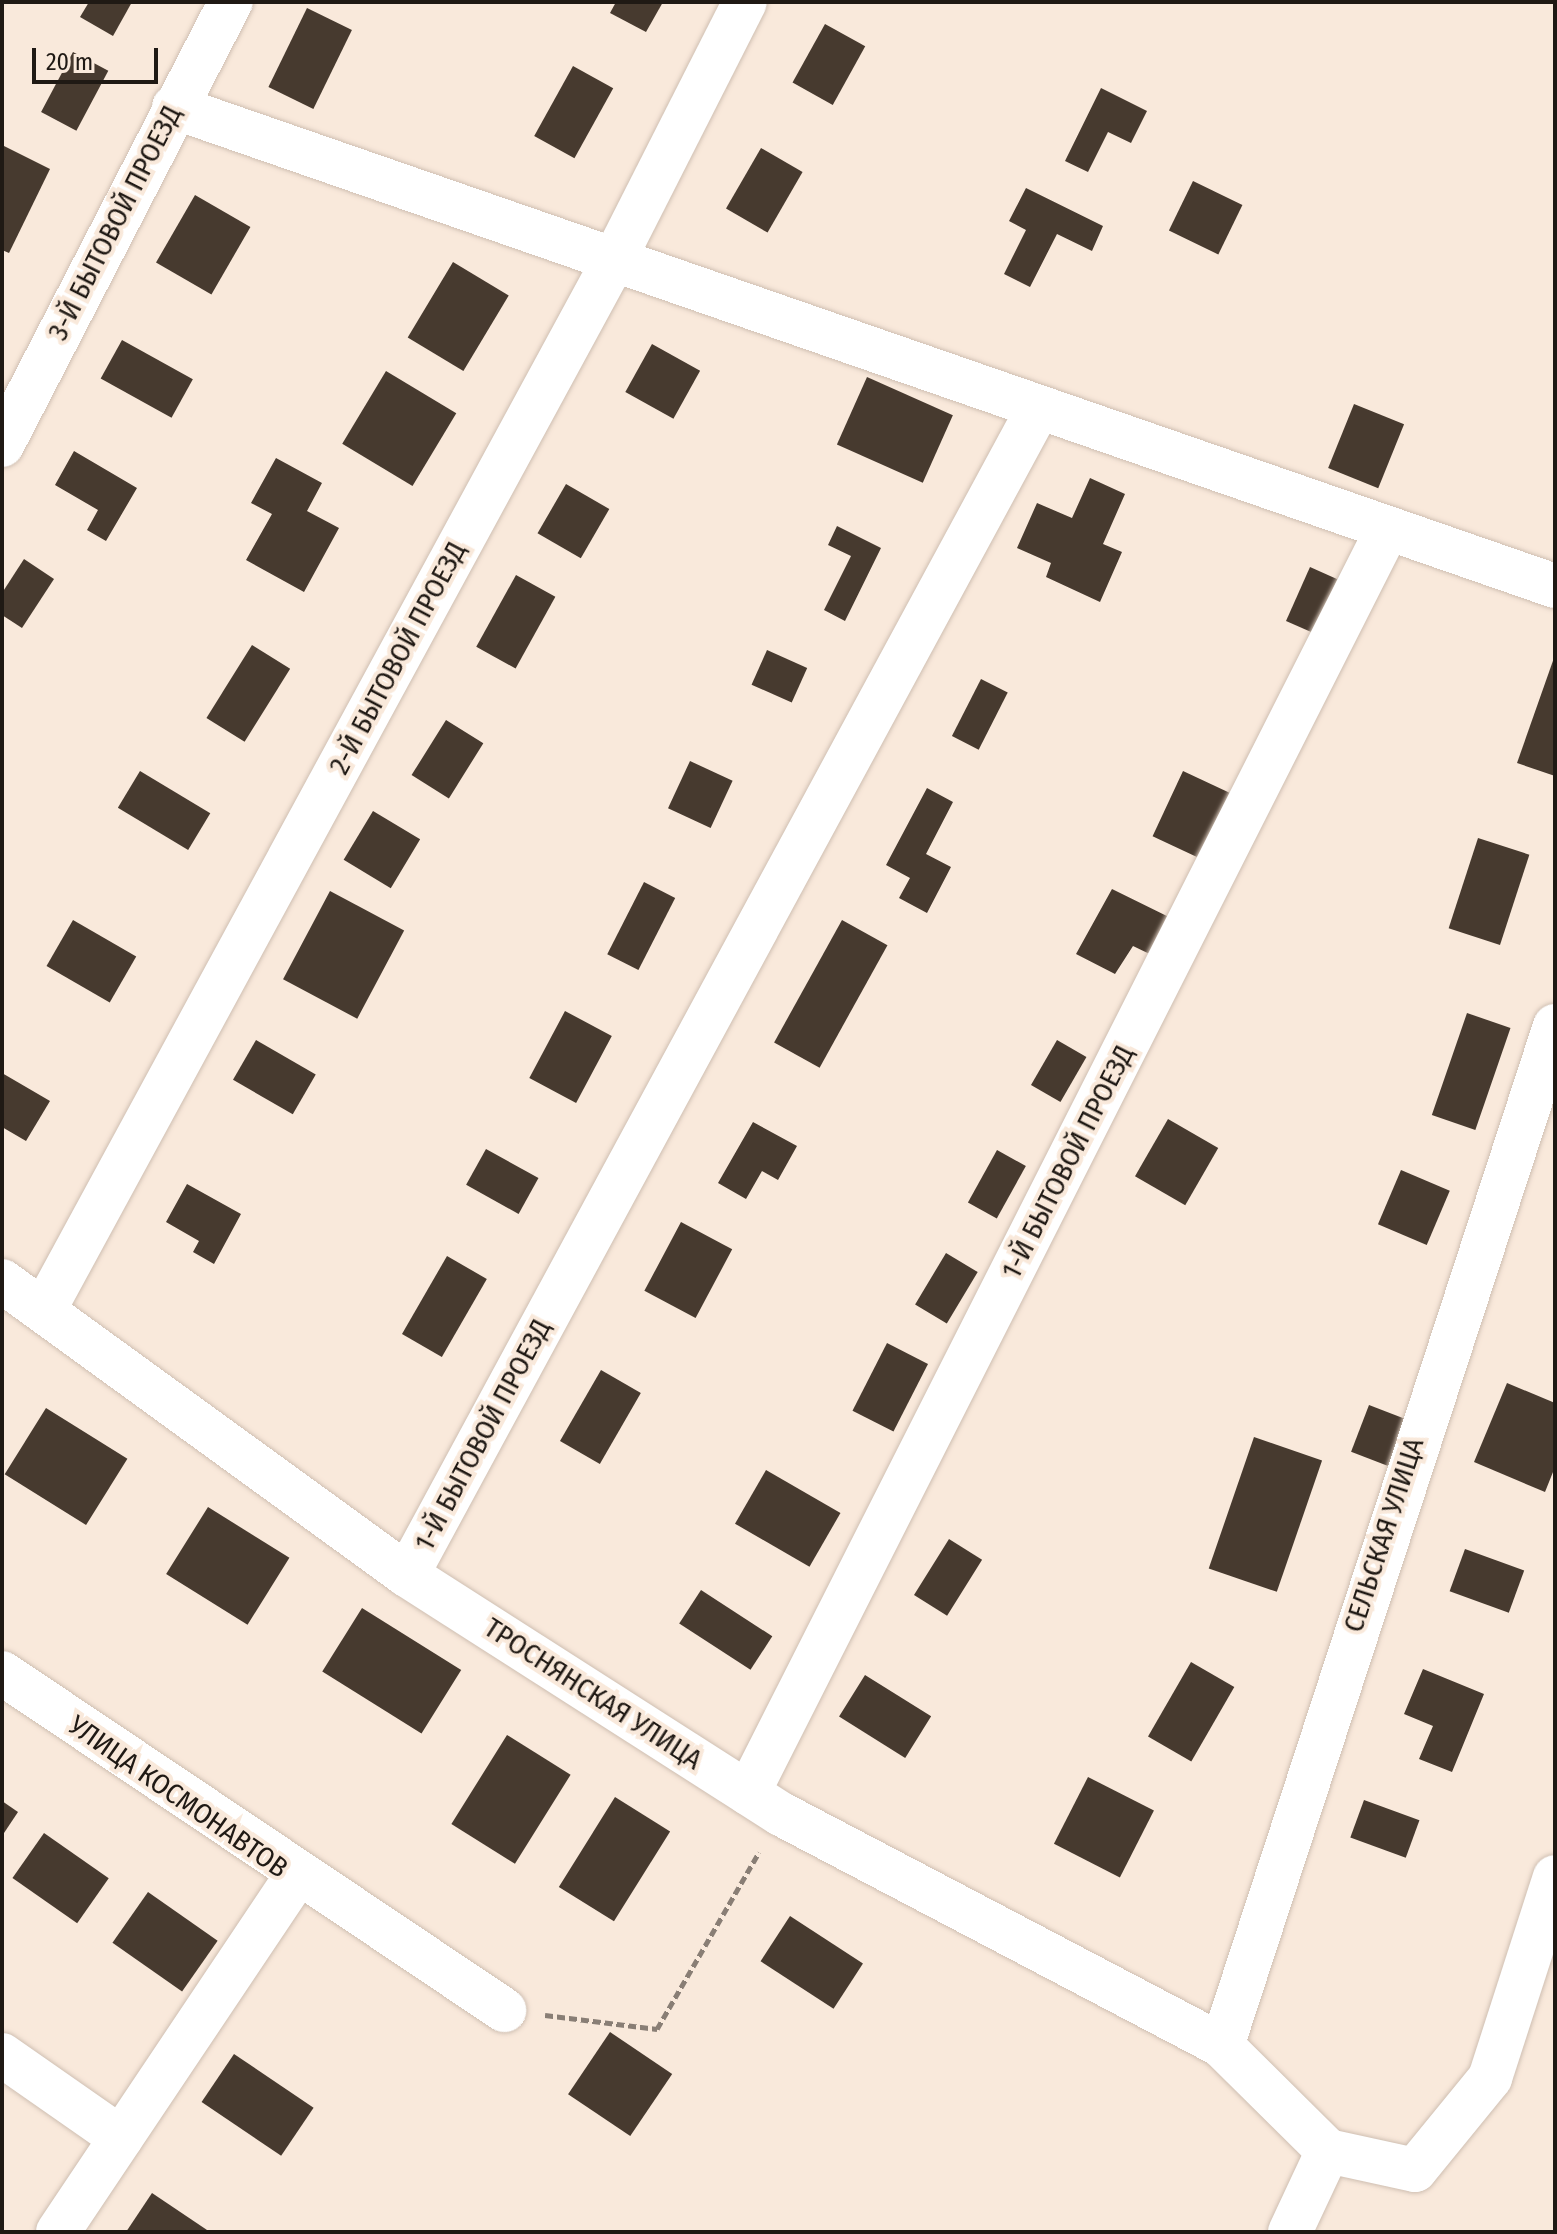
<!DOCTYPE html>
<html>
<head>
<meta charset="utf-8">
<style>
	body { margin:0 }
	#map { position:relative; width:1557px; height:2234px; overflow:hidden; background:#f9e9db; font-family:"Fira Sans Condensed",sans-serif }
	div>[style] { position:absolute }
	.building>* { inset:0; background:#473a2f; transform-origin:0 0 }
	.path>* { height:5px; margin-top:-2.5px; transform-origin:0; background:repeating-linear-gradient(90deg,#897e75 0 8px,transparent 0 12px) }
	.roads { filter:drop-shadow(0 0 2px #cfbfb2) drop-shadow(0 0 2px #cfbfb2) }
	.minor>* { height:44px; margin:-22px; padding:0 22px; transform-origin:22px; border-radius:22px; background:#fff }
	span { translate:-50% -50%; white-space:nowrap; text-align:center; line-height:1.15; -webkit-text-stroke:8px #f9e9db; paint-order:stroke }
	.street-label { font-size:28px; color:#1f1914 }
	.frame { position:absolute; inset:0; border:4px solid #1f1914; pointer-events:none }
	.scale { position:absolute; left:32px; top:48px; width:126px; height:36px; box-sizing:border-box; border:4px solid #1f1914; border-top:0; padding-left:10px; font-size:24px; line-height:28px; white-space:nowrap; color:#1f1914; -webkit-text-stroke:6px #f9e9db; paint-order:stroke }
</style>
</head>
<body>
<div id="map">
	<div class="building">
		<i style="clip-path:polygon(89px 2px,132px 2px,113px 36px,80px 17px)"></i>
		<i style="clip-path:polygon(616px 2px,663px 2px,646px 32px,610px 13px)"></i>
		<i style="left:307px;top:8px;width:50px;height:88px;rotate:26deg"></i>
		<i style="left:825px;top:24px;width:46px;height:67px;rotate:29deg"></i>
		<i style="left:73px;top:52px;width:40px;height:68px;rotate:28deg"></i>
		<i style="left:573px;top:66px;width:46px;height:80px;rotate:29deg"></i>
		<i style="clip-path:polygon(1101px 88px,1147px 111px,1131px 143px,1108px 132px,1088px 172px,1065px 161px)"></i>
		<i style="clip-path:polygon(2px 145px,50px 169px,9px 253px,2px 250px)"></i>
		<i style="left:761px;top:148px;width:48px;height:70px;rotate:30deg"></i>
		<i style="left:1193px;top:181px;width:55px;height:55px;rotate:26deg"></i>
		<i style="clip-path:polygon(1026px 188px,1103px 226px,1092px 251px,1057px 234px,1030px 287px,1004px 274px,1026px 230px,1009px 221px)"></i>
		<i style="left:195px;top:195px;width:64px;height:78px;rotate:30deg"></i>
		<i style="left:453px;top:262px;width:65px;height:88px;rotate:31deg"></i>
		<i style="left:122px;top:340px;width:81px;height:44px;rotate:29deg"></i>
		<i style="left:652px;top:344px;width:55px;height:55px;rotate:29deg"></i>
		<i style="left:386px;top:371px;width:82px;height:85px;rotate:31deg"></i>
		<i style="left:867px;top:377px;width:94px;height:74px;rotate:24deg"></i>
		<i style="left:1354px;top:404px;width:54px;height:69px;rotate:22deg"></i>
		<i style="clip-path:polygon(74px 451px,137px 488px,106px 541px,87px 530px,98px 510px,55px 485px)"></i>
		<i style="clip-path:polygon(276px 458px,322px 483px,307px 511px,339px 528px,304px 592px,246px 560px,272px 514px,251px 503px)"></i>
		<i style="clip-path:polygon(1090px 478px,1125px 494px,1103px 544px,1122px 552px,1100px 602px,1046px 577px,1051px 563px,1017px 548px,1037px 503px,1072px 518px)"></i>
		<i style="left:566px;top:484px;width:50px;height:57px;rotate:30deg"></i>
		<i style="clip-path:polygon(837px 526px,881px 548px,845px 621px,824px 610px,851px 556px,828px 545px)"></i>
		<i style="clip-path:polygon(24px 559px,54px 579px,22px 628px,2px 615px,2px 593px)"></i>
		<i style="left:1310px;top:567px;width:30px;height:59px;rotate:24deg"></i>
		<i style="left:516px;top:575px;width:45px;height:82px;rotate:29deg"></i>
		<i style="left:252px;top:645px;width:45px;height:86px;rotate:32deg"></i>
		<i style="left:767px;top:650px;width:44px;height:38px;rotate:24deg"></i>
		<i style="clip-path:polygon(1555px 655px,1555px 776px,1517px 763px)"></i>
		<i style="left:981px;top:679px;width:30px;height:64px;rotate:27deg"></i>
		<i style="left:446px;top:720px;width:44px;height:65px;rotate:32deg"></i>
		<i style="left:690px;top:761px;width:47px;height:52px;rotate:25deg"></i>
		<i style="left:140px;top:771px;width:82px;height:43px;rotate:31deg"></i>
		<i style="left:1183px;top:771px;width:56px;height:72px;rotate:25deg"></i>
		<i style="clip-path:polygon(927px 788px,953px 802px,926px 854px,951px 867px,927px 913px,899px 898px,910px 878px,886px 865px)"></i>
		<i style="left:373px;top:811px;width:55px;height:57px;rotate:31deg"></i>
		<i style="left:1478px;top:838px;width:54px;height:95px;rotate:18deg"></i>
		<i style="left:644px;top:882px;width:35px;height:81px;rotate:27deg"></i>
		<i style="clip-path:polygon(1112px 889px,1177px 921px,1158px 958px,1133px 946px,1115px 974px,1076px 954px)"></i>
		<i style="left:330px;top:891px;width:84px;height:100px;rotate:28deg"></i>
		<i style="left:73px;top:920px;width:73px;height:53px;rotate:30deg"></i>
		<i style="left:842px;top:920px;width:52px;height:140px;rotate:29deg"></i>
		<i style="left:565px;top:1011px;width:53px;height:76px;rotate:28deg"></i>
		<i style="left:1467px;top:1013px;width:46px;height:108px;rotate:19deg"></i>
		<i style="left:256px;top:1040px;width:69px;height:46px;rotate:30deg"></i>
		<i style="left:1057px;top:1040px;width:34px;height:52px;rotate:30deg"></i>
		<i style="clip-path:polygon(2px 1073px,50px 1101px,26px 1141px,2px 1127px)"></i>
		<i style="left:1168px;top:1119px;width:58px;height:66px;rotate:30deg"></i>
		<i style="clip-path:polygon(753px 1122px,797px 1146px,778px 1180px,762px 1171px,746px 1199px,718px 1183px)"></i>
		<i style="left:486px;top:1149px;width:60px;height:41px;rotate:29deg"></i>
		<i style="left:997px;top:1150px;width:33px;height:60px;rotate:29deg"></i>
		<i style="left:1401px;top:1170px;width:53px;height:59px;rotate:23deg"></i>
		<i style="clip-path:polygon(187px 1184px,241px 1214px,214px 1264px,193px 1252px,199px 1241px,166px 1222px)"></i>
		<i style="left:681px;top:1222px;width:58px;height:78px;rotate:28deg"></i>
		<i style="left:946px;top:1253px;width:37px;height:60px;rotate:31deg"></i>
		<i style="left:447px;top:1256px;width:46px;height:90px;rotate:30deg"></i>
		<i style="left:887px;top:1343px;width:46px;height:76px;rotate:27deg"></i>
		<i style="left:601px;top:1370px;width:46px;height:82px;rotate:30deg"></i>
		<i style="clip-path:polygon(1507px 1383px,1555px 1403px,1555px 1467px,1545px 1492px,1474px 1462px)"></i>
		<i style="left:1369px;top:1405px;width:48px;height:50px;rotate:21deg"></i>
		<i style="left:46px;top:1408px;width:96px;height:78px;rotate:32deg"></i>
		<i style="left:1254px;top:1437px;width:72px;height:139px;rotate:19deg"></i>
		<i style="left:766px;top:1470px;width:86px;height:62px;rotate:30deg"></i>
		<i style="left:208px;top:1507px;width:96px;height:79px;rotate:32deg"></i>
		<i style="left:949px;top:1539px;width:39px;height:66px;rotate:32deg"></i>
		<i style="left:1465px;top:1549px;width:63px;height:45px;rotate:20deg"></i>
		<i style="left:701px;top:1590px;width:85px;height:40px;rotate:33deg"></i>
		<i style="left:362px;top:1608px;width:117px;height:75px;rotate:32deg"></i>
		<i style="left:1191px;top:1662px;width:50px;height:86px;rotate:30deg"></i>
		<i style="clip-path:polygon(1423px 1669px,1484px 1694px,1452px 1772px,1419px 1759px,1433px 1726px,1404px 1714px)"></i>
		<i style="left:865px;top:1675px;width:78px;height:49px;rotate:32deg"></i>
		<i style="left:507px;top:1735px;width:75px;height:105px;rotate:32deg"></i>
		<i style="left:1088px;top:1777px;width:74px;height:75px;rotate:27deg"></i>
		<i style="left:615px;top:1797px;width:65px;height:106px;rotate:32deg"></i>
		<i style="left:1364px;top:1800px;width:59px;height:40px;rotate:20deg"></i>
		<i style="clip-path:polygon(2px 1801px,18px 1812px,2px 1836px)"></i>
		<i style="left:44px;top:1833px;width:79px;height:55px;rotate:35deg"></i>
		<i style="left:148px;top:1892px;width:85px;height:62px;rotate:35deg"></i>
		<i style="left:790px;top:1916px;width:87px;height:54px;rotate:33deg"></i>
		<i style="left:610px;top:2032px;width:75px;height:75px;rotate:34deg"></i>
		<i style="left:234px;top:2054px;width:96px;height:58px;rotate:34deg"></i>
		<i style="clip-path:polygon(152px 2193px,210px 2232px,126px 2232px)"></i>
	</div>
	<div class="path">
		<i style="left:545px;top:2015px;width:113px;rotate:7.1deg"></i>
		<i style="left:657px;top:2029px;width:204px;rotate:-60deg"></i>
	</div>
	<div class="roads">
		<div class="minor">
			<i style="left:174px;top:107px;width:1462px;rotate:19.13deg"></i>
			<i style="left:2px;top:445px;width:499px;rotate:-62.7deg"></i>
			<i style="left:2px;top:1281px;width:500px;rotate:35.98deg"></i>
			<i style="left:407px;top:1575px;width:444px;rotate:32.6deg"></i>
			<i style="left:781px;top:1814px;width:498px;rotate:27.7deg"></i>
			<i style="left:1222px;top:2046px;width:149px;rotate:44.7deg"></i>
			<i style="left:44px;top:1310px;width:1195px;rotate:-61.5deg"></i>
			<i style="left:614px;top:260px;width:289px;rotate:-63.1deg"></i>
			<i style="left:407px;top:1575px;width:1326px;rotate:-61.58deg"></i>
			<i style="left:2px;top:1673px;width:605px;rotate:33.87deg"></i>
			<i style="left:748px;top:1793px;width:1415px;rotate:-63.16deg"></i>
			<i style="left:1222px;top:2046px;width:1073px;rotate:-71.92deg"></i>
			<i style="left:2px;top:2055px;width:145px;rotate:34.9deg"></i>
			<i style="left:58px;top:2232px;width:427px;rotate:-56.2deg"></i>
			<i style="left:1290px;top:2232px;width:89px;rotate:-64.9deg"></i>
			<i style="left:1328px;top:2151px;width:89px;rotate:12.3deg"></i>
			<i style="left:1415px;top:2170px;width:119px;rotate:-50.8deg"></i>
			<i style="left:1490px;top:2078px;width:211px;rotate:-72.1deg"></i>
		</div>
	</div>
	<div class="street-label">
		<span style="left:115px;top:223px;rotate:-63deg">3-Й БЫТОВОЙ ПРОЕЗД</span>
		<span style="left:398px;top:658px;rotate:-62deg">2-Й БЫТОВОЙ ПРОЕЗД</span>
		<span style="left:1068px;top:1162px;rotate:-63deg">1-Й БЫТОВОЙ ПРОЕЗД</span>
		<span style="left:483px;top:1435px;rotate:-62deg">1-Й БЫТОВОЙ ПРОЕЗД</span>
		<span style="left:1384px;top:1535px;rotate:-72deg">СЕЛЬСКАЯ УЛИЦА</span>
		<span style="left:593px;top:1694px;rotate:33deg">ТРОСНЯНСКАЯ УЛИЦА</span>
		<span style="left:178px;top:1797px;rotate:35deg">УЛИЦА КОСМОНАВТОВ</span>
	</div>
	<div class="frame"></div>
	<div class="scale">20 m</div>
</div>
</body>
</html>
